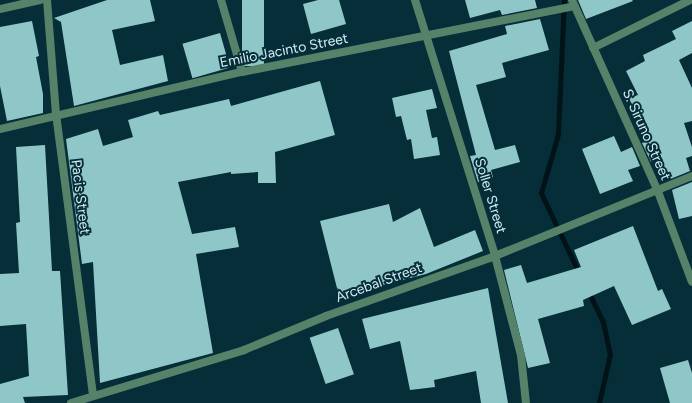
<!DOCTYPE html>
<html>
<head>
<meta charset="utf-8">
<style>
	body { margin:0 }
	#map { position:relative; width:692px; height:403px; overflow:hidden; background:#052e38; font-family:Figtree,sans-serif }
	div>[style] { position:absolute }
	.stream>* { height:5px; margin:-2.5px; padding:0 2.5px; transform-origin:2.5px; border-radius:2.5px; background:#021318 }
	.building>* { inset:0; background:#8fc7c9; transform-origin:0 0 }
	.minor>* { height:8px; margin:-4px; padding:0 4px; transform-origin:4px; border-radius:4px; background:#568269 }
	span { translate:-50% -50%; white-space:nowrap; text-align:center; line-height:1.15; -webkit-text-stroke:4px #052e38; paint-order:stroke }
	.street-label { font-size:14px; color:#d3edf5 }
</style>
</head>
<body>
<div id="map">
	<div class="stream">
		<i style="left:564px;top:0;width:134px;rotate:92.6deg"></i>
		<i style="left:558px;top:134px;width:61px;rotate:106.1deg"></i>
		<i style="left:541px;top:193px;width:89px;rotate:64.6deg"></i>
		<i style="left:588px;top:291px;width:34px;rotate:64deg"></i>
		<i style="left:603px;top:322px;width:33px;rotate:78deg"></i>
		<i style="left:610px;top:354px;width:50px;rotate:102.7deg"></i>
	</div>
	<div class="building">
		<i style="clip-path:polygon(107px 0,150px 0,155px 21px,112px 30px,120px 65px,163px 55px,168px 81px,74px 106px,61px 22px,54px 18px)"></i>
		<i style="left:242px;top:0;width:22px;height:66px"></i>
		<i style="clip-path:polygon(318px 0,339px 0,346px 24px,311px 34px,303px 4px)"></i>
		<i style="clip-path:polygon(465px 0,535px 0,537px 8px,502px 15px,500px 10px,470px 18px)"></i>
		<i style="clip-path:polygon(578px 0,632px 0,633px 1px,586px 19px)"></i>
		<i style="clip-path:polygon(540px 19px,549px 50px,502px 63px,506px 77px,476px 85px,495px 150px,515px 145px,520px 162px,491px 170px,493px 177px,478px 182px,470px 156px,476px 155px,449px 51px,507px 34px,505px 26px)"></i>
		<i style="clip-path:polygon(32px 21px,39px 56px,36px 57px,43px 94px,43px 113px,7px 121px,0 86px,0 27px)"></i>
		<i style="clip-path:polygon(692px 21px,692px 53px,679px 60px,692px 88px,692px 121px,684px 123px,692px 147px,692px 156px,686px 158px,690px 171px,668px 180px,662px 158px,651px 162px,642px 143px,648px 141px,629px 98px,638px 95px,626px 71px,645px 61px,643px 55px,676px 39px,672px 31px)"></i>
		<i style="left:220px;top:33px;width:36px;height:39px;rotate:74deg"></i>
		<i style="clip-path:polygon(320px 81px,335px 135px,275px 152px,276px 183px,258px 183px,258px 172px,231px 174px,231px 172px,178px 182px,192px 234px,235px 227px,239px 247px,196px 254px,213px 353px,100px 383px,93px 262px,82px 264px,66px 139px,98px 129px,103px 146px,133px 137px,128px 120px,158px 111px,160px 115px,229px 99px,231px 106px)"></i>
		<i style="clip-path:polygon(432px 89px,437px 108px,426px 110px,432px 138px,437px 137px,440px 155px,414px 159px,411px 139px,407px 140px,401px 116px,396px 117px,392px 98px)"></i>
		<i style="clip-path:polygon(614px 136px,621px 152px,632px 147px,640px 166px,628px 170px,633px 181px,600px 194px,582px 149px)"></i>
		<i style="clip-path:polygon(45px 145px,52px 271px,60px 271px,68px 395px,23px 397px,25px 403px,0 403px,0 384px,29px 376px,26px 324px,0 326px,0 274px,19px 273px,16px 223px,20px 222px,16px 147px)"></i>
		<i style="clip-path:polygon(692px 182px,692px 216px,679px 219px,672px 190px)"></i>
		<i style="clip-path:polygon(389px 204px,393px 222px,420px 208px,434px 247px,475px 230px,483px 251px,426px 274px,339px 296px,320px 221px)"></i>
		<i style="clip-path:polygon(633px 226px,658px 291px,662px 289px,671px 309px,632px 325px,614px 286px,583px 300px,584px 306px,538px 319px,550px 363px,528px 368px,504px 270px,521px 265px,527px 283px,581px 267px,574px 250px)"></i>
		<i style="clip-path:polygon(488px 288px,508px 403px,481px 403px,476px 371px,434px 380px,435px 387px,410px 390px,400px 341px,370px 349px,362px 319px)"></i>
		<i style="left:338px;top:328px;width:49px;height:30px;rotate:71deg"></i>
		<i style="clip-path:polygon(688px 360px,692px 373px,692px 403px,670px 403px,660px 368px)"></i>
	</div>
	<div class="minor">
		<i style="left:47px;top:0;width:114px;rotate:85.5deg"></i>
		<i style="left:56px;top:114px;width:284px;rotate:82.5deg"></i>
		<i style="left:221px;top:0;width:75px;rotate:73.7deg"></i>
		<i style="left:415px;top:0;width:268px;rotate:72.6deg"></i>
		<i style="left:495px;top:256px;width:102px;rotate:75.3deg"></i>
		<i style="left:521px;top:355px;width:48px;rotate:84.1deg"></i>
		<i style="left:572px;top:0;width:207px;rotate:65.8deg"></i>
		<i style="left:657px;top:189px;width:99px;rotate:69.4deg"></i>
		<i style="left:0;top:9px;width:41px;rotate:-12.7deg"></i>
		<i style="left:593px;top:48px;width:108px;rotate:-26.3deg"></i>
		<i style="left:0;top:129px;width:249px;rotate:-13.3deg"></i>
		<i style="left:242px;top:72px;width:339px;rotate:-11.2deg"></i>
		<i style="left:71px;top:403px;width:181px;rotate:-17deg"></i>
		<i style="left:244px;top:350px;width:89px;rotate:-22.5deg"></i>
		<i style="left:326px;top:316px;width:179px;rotate:-19.5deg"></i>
		<i style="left:495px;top:256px;width:213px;rotate:-22.1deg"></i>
	</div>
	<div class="street-label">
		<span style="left:284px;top:51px;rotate:-11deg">Emilio Jacinto Street</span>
		<span style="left:646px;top:135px;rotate:66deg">S. Siruno Street</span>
		<span style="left:490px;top:196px;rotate:73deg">Soller Street</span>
		<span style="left:80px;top:197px;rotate:83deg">Pacis Street</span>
		<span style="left:379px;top:283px;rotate:-20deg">Arcebal Street</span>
	</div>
</div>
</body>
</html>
